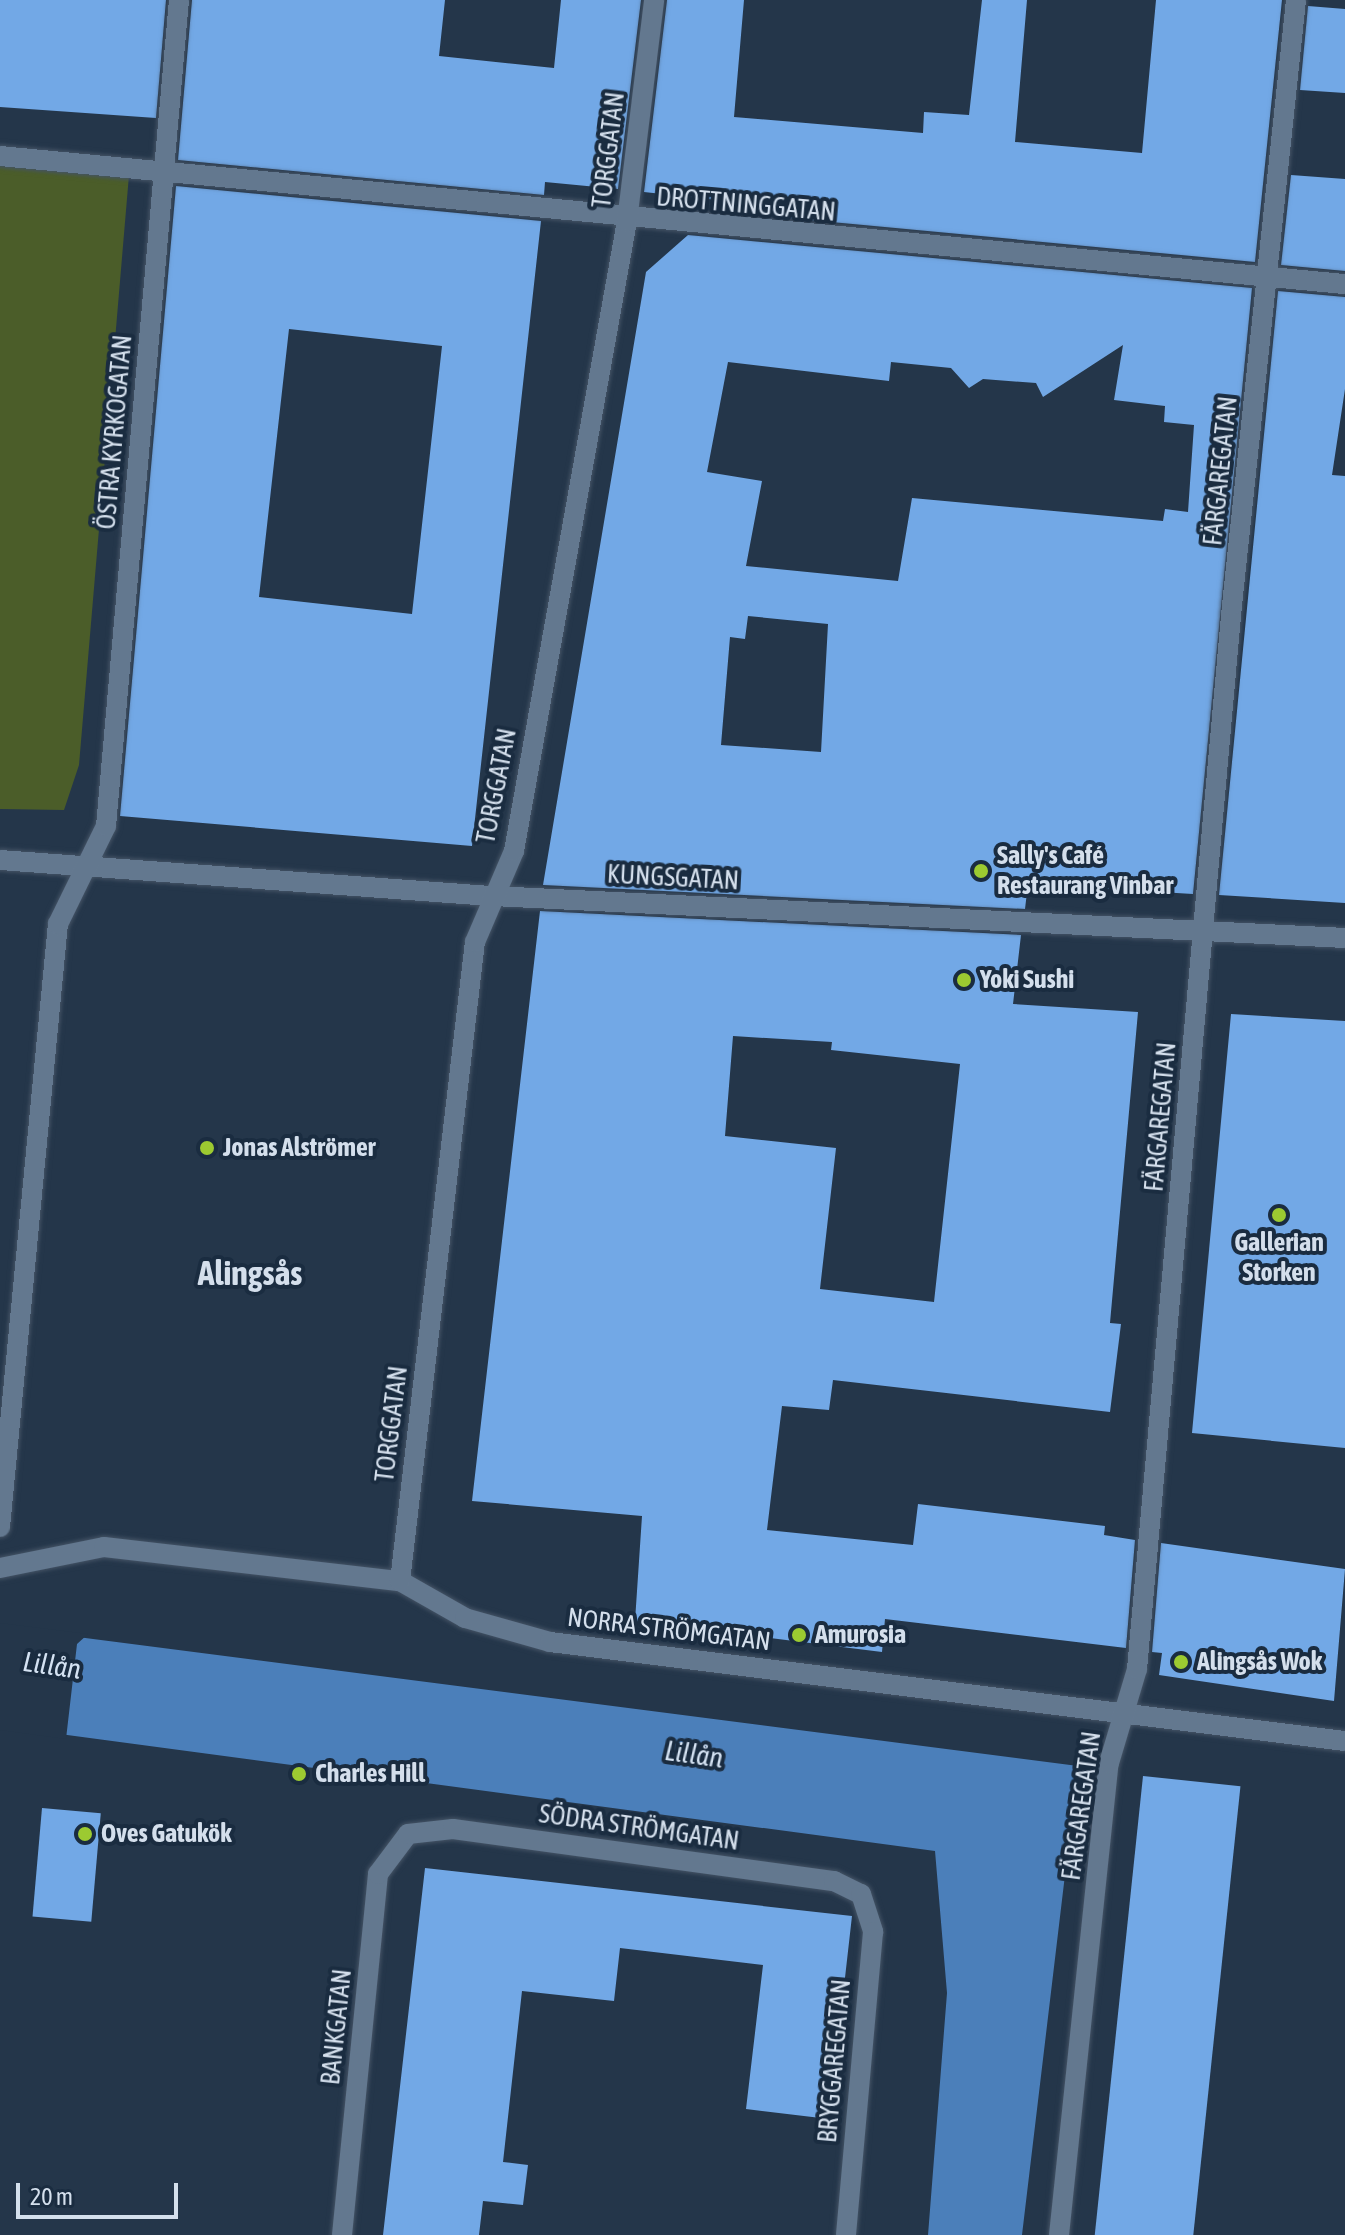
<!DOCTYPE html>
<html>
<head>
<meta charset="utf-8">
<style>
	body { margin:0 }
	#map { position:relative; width:1345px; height:2235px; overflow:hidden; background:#24364a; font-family:"Asap Condensed",sans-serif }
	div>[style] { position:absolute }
	.green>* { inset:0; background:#4b5d29 }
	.water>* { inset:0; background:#4b7fba }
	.pier>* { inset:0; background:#24364a }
	.building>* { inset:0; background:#72a8e6; transform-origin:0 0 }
	.roads { filter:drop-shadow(0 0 2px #445365) drop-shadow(0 0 2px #445365) }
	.pedestrian>* { height:20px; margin:-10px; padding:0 10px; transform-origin:10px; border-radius:10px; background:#63788f }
	.minor>* { height:20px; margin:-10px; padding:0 10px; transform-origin:10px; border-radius:10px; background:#63788f }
	.dots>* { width:22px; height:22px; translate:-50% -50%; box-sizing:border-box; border:4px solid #1a2c40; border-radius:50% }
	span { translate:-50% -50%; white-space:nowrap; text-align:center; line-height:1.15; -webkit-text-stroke:8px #1a2c40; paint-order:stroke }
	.street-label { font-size:26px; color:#d4dfec }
	.poi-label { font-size:26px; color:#d4dfec; font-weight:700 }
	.left { translate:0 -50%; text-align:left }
	.water-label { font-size:28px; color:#d4e2f2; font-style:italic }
	.district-label { font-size:34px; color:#d4dfec; font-weight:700 }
	.scale { position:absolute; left:16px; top:2183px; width:162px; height:36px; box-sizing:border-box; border:4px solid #d4dfec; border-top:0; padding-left:10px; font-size:24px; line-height:28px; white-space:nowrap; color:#d4dfec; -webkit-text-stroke:6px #1a2c40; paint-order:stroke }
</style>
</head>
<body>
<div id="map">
	<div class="green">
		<i style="clip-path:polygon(0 165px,129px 175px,79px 765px,64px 810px,0 809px)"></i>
	</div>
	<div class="water">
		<i style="clip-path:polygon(0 1627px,1078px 1766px,1022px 2235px,928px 2235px,947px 1993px,935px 1851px,0 1726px)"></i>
	</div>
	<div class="pier">
		<i style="clip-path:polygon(0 1623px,88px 1634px,77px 1644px,66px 1739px,0 1730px)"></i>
	</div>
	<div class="building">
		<i style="clip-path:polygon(0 0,166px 0,156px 118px,0 107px)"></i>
		<i style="clip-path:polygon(192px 0,445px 0,439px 56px,554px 68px,561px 0,641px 0,618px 189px,545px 182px,544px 195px,178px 160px)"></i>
		<i style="clip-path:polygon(667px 0,744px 0,734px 117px,923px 133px,924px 112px,969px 115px,982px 0,1027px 0,1015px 142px,1142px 153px,1156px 0,1282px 0,1255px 262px,715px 211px,726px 201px,644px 192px)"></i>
		<i style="clip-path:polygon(1308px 6px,1345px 9px,1345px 93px,1300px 90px)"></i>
		<i style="clip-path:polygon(1291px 175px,1345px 179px,1345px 271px,1281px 265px)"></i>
		<i style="clip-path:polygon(evenodd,176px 186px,541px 221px,472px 846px,120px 816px,176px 186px,289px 329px,442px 346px,412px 614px,259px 597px,289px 329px)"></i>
		<i style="clip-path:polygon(evenodd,688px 235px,1252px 288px,1193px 894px,1028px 884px,1025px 909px,543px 885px,646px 272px,688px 235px,1123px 345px,1114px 400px,1165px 406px,1164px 422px,1194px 425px,1188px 512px,1165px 509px,1163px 521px,912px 498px,898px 581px,746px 566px,762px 481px,707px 472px,728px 362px,889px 381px,891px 362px,951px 368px,969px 388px,983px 379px,1036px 383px,1043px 397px,1123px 345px,688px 235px,748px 616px,828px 624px,821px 752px,721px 745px,730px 637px,745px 639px,748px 616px)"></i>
		<i style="clip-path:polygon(1278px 291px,1345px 297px,1345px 389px,1332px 475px,1345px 476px,1345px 903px,1219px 895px)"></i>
		<i style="clip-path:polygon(evenodd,540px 911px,1021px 935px,1013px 1004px,1138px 1012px,1110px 1323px,1121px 1324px,1110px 1412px,833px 1380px,829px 1410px,782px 1406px,767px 1530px,913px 1545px,918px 1504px,1105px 1526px,1104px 1535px,1135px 1540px,1126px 1648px,885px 1619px,882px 1652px,635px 1621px,642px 1516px,472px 1501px,540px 911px,733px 1036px,832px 1042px,831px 1050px,960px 1064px,934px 1302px,820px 1289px,836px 1148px,725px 1136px,733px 1036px)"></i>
		<i style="clip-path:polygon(1231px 1014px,1345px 1021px,1345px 1448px,1192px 1433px)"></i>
		<i style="clip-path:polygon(1161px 1543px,1345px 1569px,1334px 1701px,1159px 1675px,1162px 1653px,1152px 1652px)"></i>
		<i style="left:1143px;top:1776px;width:98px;height:462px;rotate:6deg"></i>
		<i style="left:42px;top:1808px;width:59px;height:109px;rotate:5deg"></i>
		<i style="clip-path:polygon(425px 1868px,852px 1916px,829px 2119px,746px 2109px,763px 1965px,620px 1948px,614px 2001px,522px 1991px,503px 2162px,528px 2165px,523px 2205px,483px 2201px,479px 2235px,383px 2235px)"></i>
	</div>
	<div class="roads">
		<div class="pedestrian">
			<i style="left:493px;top:896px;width:853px;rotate:2.82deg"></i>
		</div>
		<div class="minor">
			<i style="left:0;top:156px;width:1351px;rotate:5.44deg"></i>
			<i style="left:0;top:860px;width:494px;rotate:4.2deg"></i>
			<i style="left:0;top:1527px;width:606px;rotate:-84.51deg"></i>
			<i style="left:58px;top:924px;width:109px;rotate:-63.9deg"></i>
			<i style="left:106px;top:826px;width:829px;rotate:-84.95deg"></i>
			<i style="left:0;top:1568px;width:106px;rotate:-11.4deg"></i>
			<i style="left:104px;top:1547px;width:298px;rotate:6.6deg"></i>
			<i style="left:400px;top:1581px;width:75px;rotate:29.6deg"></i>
			<i style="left:465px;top:1618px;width:88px;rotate:15.8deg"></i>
			<i style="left:550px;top:1642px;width:801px;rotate:7.1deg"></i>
			<i style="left:400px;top:1581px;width:643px;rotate:-83.31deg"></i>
			<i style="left:475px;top:942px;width:99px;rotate:-66.8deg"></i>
			<i style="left:514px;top:851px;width:640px;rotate:-79.83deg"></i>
			<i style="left:627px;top:221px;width:223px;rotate:-83deg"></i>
			<i style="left:342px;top:2235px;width:363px;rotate:-84.3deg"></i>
			<i style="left:378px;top:1874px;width:50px;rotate:-53.1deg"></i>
			<i style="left:408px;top:1834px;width:45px;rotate:-6.3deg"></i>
			<i style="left:453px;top:1829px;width:385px;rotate:7.8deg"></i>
			<i style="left:834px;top:1881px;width:30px;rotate:26deg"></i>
			<i style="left:861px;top:1894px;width:40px;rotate:72deg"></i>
			<i style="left:873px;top:1932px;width:304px;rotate:95.1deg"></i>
			<i style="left:1059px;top:2235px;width:475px;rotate:-84deg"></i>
			<i style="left:1109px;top:1763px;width:98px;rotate:-73.4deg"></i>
			<i style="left:1137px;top:1669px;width:1068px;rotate:-84.9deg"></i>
			<i style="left:1232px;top:605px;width:608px;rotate:-83.96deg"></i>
		</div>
	</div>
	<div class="dots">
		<i style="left:981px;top:871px;background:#9cca31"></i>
		<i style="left:964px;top:980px;background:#9cca31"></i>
		<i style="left:207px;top:1148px;background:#9cca31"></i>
		<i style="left:1279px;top:1215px;background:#9cca31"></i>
		<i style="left:799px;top:1635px;background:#9cca31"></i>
		<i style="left:1181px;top:1662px;background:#9cca31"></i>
		<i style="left:299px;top:1774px;background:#9cca31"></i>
		<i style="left:85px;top:1834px;background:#9cca31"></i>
	</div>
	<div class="street-label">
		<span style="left:609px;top:150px;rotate:-83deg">TORGGATAN</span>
		<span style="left:746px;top:205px;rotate:5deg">DROTTNINGGATAN</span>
		<span style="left:115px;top:432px;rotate:-85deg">ÖSTRA KYRKOGATAN</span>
		<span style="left:1221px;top:471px;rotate:-84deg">FÄRGAREGATAN</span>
		<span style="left:497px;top:786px;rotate:-79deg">TORGGATAN</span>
		<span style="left:673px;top:878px;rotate:3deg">KUNGSGATAN</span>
		<span style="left:1161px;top:1117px;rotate:-85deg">FÄRGAREGATAN</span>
		<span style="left:392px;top:1424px;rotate:-83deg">TORGGATAN</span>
		<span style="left:669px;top:1630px;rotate:7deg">NORRA STRÖMGATAN</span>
		<span style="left:1082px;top:1806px;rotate:-82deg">FÄRGAREGATAN</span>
		<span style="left:639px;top:1828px;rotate:8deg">SÖDRA STRÖMGATAN</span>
		<span style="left:337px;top:2027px;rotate:-84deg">BANKGATAN</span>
		<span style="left:835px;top:2061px;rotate:-85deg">BRYGGAREGATAN</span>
	</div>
	<div class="poi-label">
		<span class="left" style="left:997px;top:871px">Sally's Café<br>Restaurang Vinbar</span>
		<span class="left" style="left:980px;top:980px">Yoki Sushi</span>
		<span class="left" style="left:223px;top:1148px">Jonas Alströmer</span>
		<span style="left:1279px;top:1258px">Gallerian<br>Storken</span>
		<span class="left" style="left:815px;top:1635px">Amurosia</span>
		<span class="left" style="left:1197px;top:1662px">Alingsås Wok</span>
		<span class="left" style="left:315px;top:1774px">Charles Hill</span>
		<span class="left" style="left:101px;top:1834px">Oves Gatukök</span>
	</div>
	<div class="water-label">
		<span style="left:52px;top:1665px;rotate:8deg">Lillån</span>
		<span style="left:694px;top:1754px;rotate:8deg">Lillån</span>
	</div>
	<div class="district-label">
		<span style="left:250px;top:1273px">Alingsås</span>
	</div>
	<div class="scale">20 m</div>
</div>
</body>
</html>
